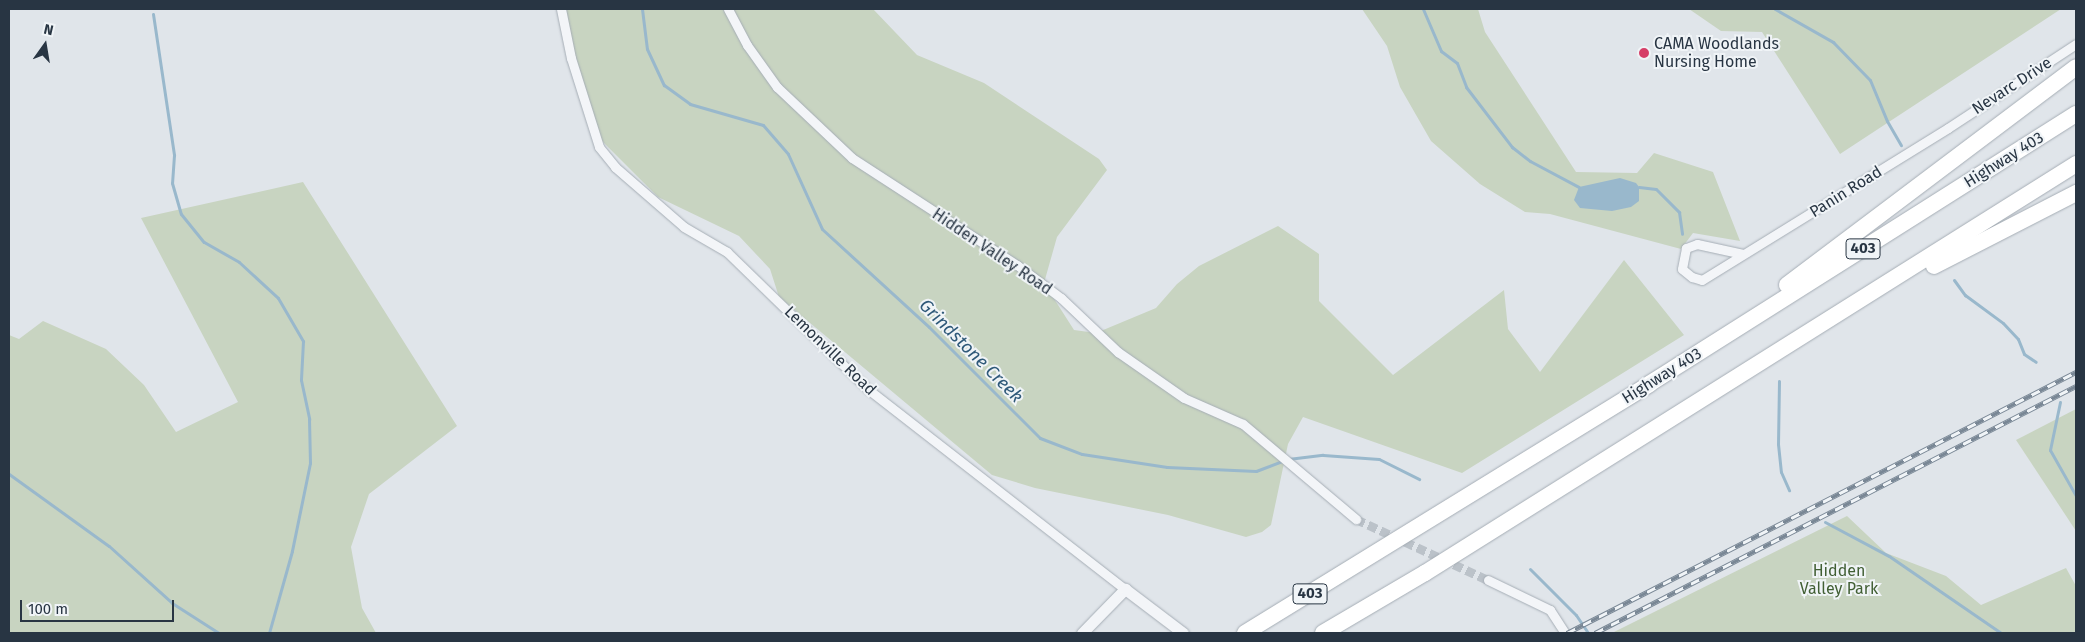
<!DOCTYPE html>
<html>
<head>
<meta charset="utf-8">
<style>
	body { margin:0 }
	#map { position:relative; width:2085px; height:642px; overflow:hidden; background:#e0e5ea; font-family:"Fira Sans",sans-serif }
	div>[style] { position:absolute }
	.green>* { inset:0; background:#c8d4c1 }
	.water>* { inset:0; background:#99b8cc }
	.stream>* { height:3px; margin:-1.5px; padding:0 1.5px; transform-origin:1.5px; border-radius:1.5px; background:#99b8cc }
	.minor-tunnel>* { height:9px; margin-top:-4.5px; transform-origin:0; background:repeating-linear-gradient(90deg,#bbc2c9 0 9px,transparent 0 13.5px) }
	.roads { filter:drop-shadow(0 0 1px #a5adb5) drop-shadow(0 0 1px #a5adb5) }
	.minor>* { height:9px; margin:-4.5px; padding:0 4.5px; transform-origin:4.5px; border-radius:4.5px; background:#f3f5f8 }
	.tertiary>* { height:11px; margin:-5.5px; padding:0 5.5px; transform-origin:5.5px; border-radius:5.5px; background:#f3f5f8 }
	.motorway>* { height:16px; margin:-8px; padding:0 8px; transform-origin:8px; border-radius:8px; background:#fff }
	.rail>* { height:5px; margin-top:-2.5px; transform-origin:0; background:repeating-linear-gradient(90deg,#f0f4f7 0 9px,#798795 0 18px); box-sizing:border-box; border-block:1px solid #798795 }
	.dots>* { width:14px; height:14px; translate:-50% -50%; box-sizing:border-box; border:2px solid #f0f4f7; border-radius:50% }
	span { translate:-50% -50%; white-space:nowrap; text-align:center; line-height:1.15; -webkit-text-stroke:4px #f0f4f7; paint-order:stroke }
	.shield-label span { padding:1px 4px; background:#f0f4f7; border:1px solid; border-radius:4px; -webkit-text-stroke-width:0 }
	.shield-label { font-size:15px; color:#283543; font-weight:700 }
	.poi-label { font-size:16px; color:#283543 }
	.left { translate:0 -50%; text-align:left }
	.street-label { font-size:16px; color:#283543 }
	.park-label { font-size:16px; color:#415f34 }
	.water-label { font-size:18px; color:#2f5979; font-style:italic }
	.frame { position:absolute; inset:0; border:10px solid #283543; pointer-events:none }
	.north { position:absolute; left:20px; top:20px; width:50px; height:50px; -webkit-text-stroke:4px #f0f4f7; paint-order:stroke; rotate:13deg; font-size:14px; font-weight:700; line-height:20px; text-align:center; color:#283543 }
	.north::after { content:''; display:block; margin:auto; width:18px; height:22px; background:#283543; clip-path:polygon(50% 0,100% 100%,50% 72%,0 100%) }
	.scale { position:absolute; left:20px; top:600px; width:154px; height:22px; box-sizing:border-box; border:2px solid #283543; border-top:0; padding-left:6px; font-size:15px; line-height:18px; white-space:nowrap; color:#283543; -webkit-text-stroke:4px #f0f4f7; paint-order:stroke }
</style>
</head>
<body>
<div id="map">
	<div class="green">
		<i style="clip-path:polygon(563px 9px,873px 9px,917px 55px,984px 83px,1099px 159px,1107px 170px,1057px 237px,1044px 283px,1074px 330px,1096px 333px,1156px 308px,1177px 284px,1199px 266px,1278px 226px,1319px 254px,1319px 301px,1393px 375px,1504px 290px,1508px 329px,1540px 372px,1624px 260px,1684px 335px,1462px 473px,1303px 417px,1288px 444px,1271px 525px,1262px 532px,1246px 537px,1168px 515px,1035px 488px,992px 475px,779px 297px,770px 269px,739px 236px,658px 197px,599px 138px,579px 89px)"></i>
		<i style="clip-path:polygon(1362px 9px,1478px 9px,1485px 32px,1576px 172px,1637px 173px,1654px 153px,1713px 172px,1740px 241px,1693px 233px,1681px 249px,1550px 214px,1525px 212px,1480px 184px,1431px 141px,1400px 87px,1387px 46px)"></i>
		<i style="clip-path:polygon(1689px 9px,2061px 9px,1840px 154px,1762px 32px,1721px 31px)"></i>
		<i style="clip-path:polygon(303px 182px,457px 426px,369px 494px,351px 547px,362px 608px,376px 633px,9px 633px,9px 335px,19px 339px,43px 321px,106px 349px,144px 385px,176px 432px,238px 402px,141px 218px)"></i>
		<i style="clip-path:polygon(2076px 409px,2076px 531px,2016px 440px)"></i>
		<i style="clip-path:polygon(1847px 516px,1886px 553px,1946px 576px,1981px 605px,2066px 568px,2076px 586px,2076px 633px,1612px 633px)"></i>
	</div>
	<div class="water">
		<i style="clip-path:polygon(1620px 178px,1636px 183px,1639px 187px,1639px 201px,1631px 207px,1612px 211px,1580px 208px,1574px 200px,1579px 187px)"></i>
	</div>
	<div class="stream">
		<i style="left:642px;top:9px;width:40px;rotate:82.9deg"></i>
		<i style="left:647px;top:49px;width:40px;rotate:65deg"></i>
		<i style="left:664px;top:85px;width:32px;rotate:36deg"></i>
		<i style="left:690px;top:104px;width:76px;rotate:16deg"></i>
		<i style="left:763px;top:125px;width:38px;rotate:49deg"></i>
		<i style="left:788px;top:154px;width:82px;rotate:65.6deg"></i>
		<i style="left:822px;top:229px;width:145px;rotate:42.5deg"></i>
		<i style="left:929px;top:327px;width:157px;rotate:45deg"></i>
		<i style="left:1040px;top:438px;width:45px;rotate:20.9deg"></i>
		<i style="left:1082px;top:454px;width:86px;rotate:8.7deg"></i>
		<i style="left:1167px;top:467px;width:89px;rotate:2.6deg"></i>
		<i style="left:1256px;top:471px;width:34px;rotate:-21deg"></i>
		<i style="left:1288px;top:459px;width:35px;rotate:-7deg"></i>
		<i style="left:1323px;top:455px;width:56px;rotate:4.1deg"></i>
		<i style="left:1379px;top:459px;width:45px;rotate:26.6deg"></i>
		<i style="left:1423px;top:9px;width:46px;rotate:66.8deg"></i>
		<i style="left:1441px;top:51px;width:20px;rotate:37deg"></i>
		<i style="left:1457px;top:63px;width:26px;rotate:69deg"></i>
		<i style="left:1466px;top:87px;width:76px;rotate:52.5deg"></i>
		<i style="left:1512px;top:147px;width:23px;rotate:38deg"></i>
		<i style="left:1530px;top:161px;width:55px;rotate:28deg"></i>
		<i style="left:1775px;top:9px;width:67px;rotate:29.6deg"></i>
		<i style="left:1833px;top:42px;width:53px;rotate:45.8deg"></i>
		<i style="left:1870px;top:80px;width:44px;rotate:67.5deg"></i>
		<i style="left:1887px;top:121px;width:28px;rotate:60deg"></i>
		<i style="left:153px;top:14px;width:143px;rotate:81.5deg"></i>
		<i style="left:174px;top:155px;width:28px;rotate:94deg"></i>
		<i style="left:172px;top:183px;width:32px;rotate:74deg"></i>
		<i style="left:181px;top:214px;width:36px;rotate:51deg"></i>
		<i style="left:204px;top:242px;width:40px;rotate:29.7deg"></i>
		<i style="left:239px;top:262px;width:53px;rotate:42.7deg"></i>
		<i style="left:278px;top:298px;width:50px;rotate:59.8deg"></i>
		<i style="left:303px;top:341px;width:39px;rotate:93deg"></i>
		<i style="left:301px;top:380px;width:40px;rotate:78deg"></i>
		<i style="left:309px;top:419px;width:44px;rotate:88.7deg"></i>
		<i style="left:310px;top:463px;width:90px;rotate:101.6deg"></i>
		<i style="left:292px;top:551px;width:85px;rotate:105.7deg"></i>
		<i style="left:1639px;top:187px;width:17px;rotate:7deg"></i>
		<i style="left:1656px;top:189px;width:33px;rotate:45deg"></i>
		<i style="left:1679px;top:212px;width:22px;rotate:82deg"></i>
		<i style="left:1954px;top:280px;width:19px;rotate:54deg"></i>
		<i style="left:1965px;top:295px;width:47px;rotate:36.4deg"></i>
		<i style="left:2003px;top:323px;width:22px;rotate:47deg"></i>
		<i style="left:2018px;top:339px;width:16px;rotate:68deg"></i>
		<i style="left:2024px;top:354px;width:14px;rotate:34deg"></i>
		<i style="left:1779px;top:381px;width:63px;rotate:90.9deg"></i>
		<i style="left:1778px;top:444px;width:28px;rotate:84deg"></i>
		<i style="left:1781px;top:472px;width:20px;rotate:66deg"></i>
		<i style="left:2060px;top:402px;width:49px;rotate:101.8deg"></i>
		<i style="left:2050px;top:450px;width:53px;rotate:60.5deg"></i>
		<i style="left:9px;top:474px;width:123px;rotate:35.8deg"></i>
		<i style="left:109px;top:546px;width:85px;rotate:42.1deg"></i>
		<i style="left:172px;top:603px;width:56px;rotate:32.6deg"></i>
		<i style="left:1825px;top:522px;width:72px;rotate:28deg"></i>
		<i style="left:1889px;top:556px;width:136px;rotate:34.5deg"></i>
		<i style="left:1530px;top:569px;width:65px;rotate:45deg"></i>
		<i style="left:1576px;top:615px;width:22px;rotate:56deg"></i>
	</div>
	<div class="minor-tunnel">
		<i style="left:1356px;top:519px;width:145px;rotate:24.8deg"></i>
	</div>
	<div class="roads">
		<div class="minor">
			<i style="left:561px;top:9px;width:50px;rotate:78.5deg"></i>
			<i style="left:571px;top:58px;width:93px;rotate:72.5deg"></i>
			<i style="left:599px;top:147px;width:26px;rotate:51deg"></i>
			<i style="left:615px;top:167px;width:91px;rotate:41deg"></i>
			<i style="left:684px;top:227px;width:50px;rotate:30.2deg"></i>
			<i style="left:727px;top:252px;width:198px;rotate:44.2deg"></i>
			<i style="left:869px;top:390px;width:324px;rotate:37.9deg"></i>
			<i style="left:728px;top:9px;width:41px;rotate:62.2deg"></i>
			<i style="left:747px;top:45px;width:52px;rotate:54.5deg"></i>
			<i style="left:777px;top:87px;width:103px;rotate:43.4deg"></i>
			<i style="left:852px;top:158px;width:197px;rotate:33deg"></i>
			<i style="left:1017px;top:265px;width:55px;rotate:36.9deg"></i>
			<i style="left:1061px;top:298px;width:79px;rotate:43.5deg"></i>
			<i style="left:1118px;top:352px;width:80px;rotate:34.9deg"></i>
			<i style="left:1184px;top:398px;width:64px;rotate:23.8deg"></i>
			<i style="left:1243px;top:424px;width:148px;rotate:40.1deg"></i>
			<i style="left:1743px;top:254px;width:47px;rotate:-167.7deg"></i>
			<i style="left:1697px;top:244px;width:12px;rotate:160deg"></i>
			<i style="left:1686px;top:248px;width:21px;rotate:101deg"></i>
			<i style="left:1682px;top:269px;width:13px;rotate:39deg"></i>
			<i style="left:1692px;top:277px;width:10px;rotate:17deg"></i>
			<i style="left:1702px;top:280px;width:289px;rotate:-31.7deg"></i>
			<i style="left:1948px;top:128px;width:153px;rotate:-33.3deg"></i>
			<i style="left:1488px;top:580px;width:69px;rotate:25.8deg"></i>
			<i style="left:1550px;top:610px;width:27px;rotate:57deg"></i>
		</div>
		<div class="tertiary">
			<i style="left:1082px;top:633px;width:62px;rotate:-45.7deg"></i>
			<i style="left:1125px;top:589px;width:73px;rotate:37.2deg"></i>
		</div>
		<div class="motorway">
			<i style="left:1934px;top:266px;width:160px;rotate:-27.2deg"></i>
			<i style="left:1787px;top:285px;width:362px;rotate:-37deg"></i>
			<i style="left:1245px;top:633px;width:475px;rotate:-31.6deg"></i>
			<i style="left:1649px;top:384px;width:505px;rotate:-32.31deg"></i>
			<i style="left:1323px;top:633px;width:118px;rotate:-30.5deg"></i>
			<i style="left:1425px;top:573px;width:769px;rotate:-32.14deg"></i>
		</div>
	</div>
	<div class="rail">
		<i style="left:1567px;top:633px;width:572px;rotate:-27.15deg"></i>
		<i style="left:1595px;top:633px;width:541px;rotate:-27.18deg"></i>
	</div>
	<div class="dots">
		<i style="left:1644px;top:53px;background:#d63e67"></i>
	</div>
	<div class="shield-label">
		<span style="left:1863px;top:249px">403</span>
		<span style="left:1310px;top:594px">403</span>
	</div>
	<div class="poi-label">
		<span class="left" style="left:1654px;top:53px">CAMA Woodlands<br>Nursing Home</span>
	</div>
	<div class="street-label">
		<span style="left:2012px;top:86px;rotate:-33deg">Nevarc Drive</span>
		<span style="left:2004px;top:160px;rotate:-32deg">Highway 403</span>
		<span style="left:1846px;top:192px;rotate:-32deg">Panin Road</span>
		<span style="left:992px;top:252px;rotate:34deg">Hidden Valley Road</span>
		<span style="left:830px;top:351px;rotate:44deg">Lemonville Road</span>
		<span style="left:1662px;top:376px;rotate:-32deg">Highway 403</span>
	</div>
	<div class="park-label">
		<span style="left:1839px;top:580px">Hidden<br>Valley Park</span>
	</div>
	<div class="water-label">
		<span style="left:971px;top:351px;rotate:45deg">Grindstone Creek</span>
	</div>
	<div class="frame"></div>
	<div class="north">N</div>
	<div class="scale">100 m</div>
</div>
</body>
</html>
